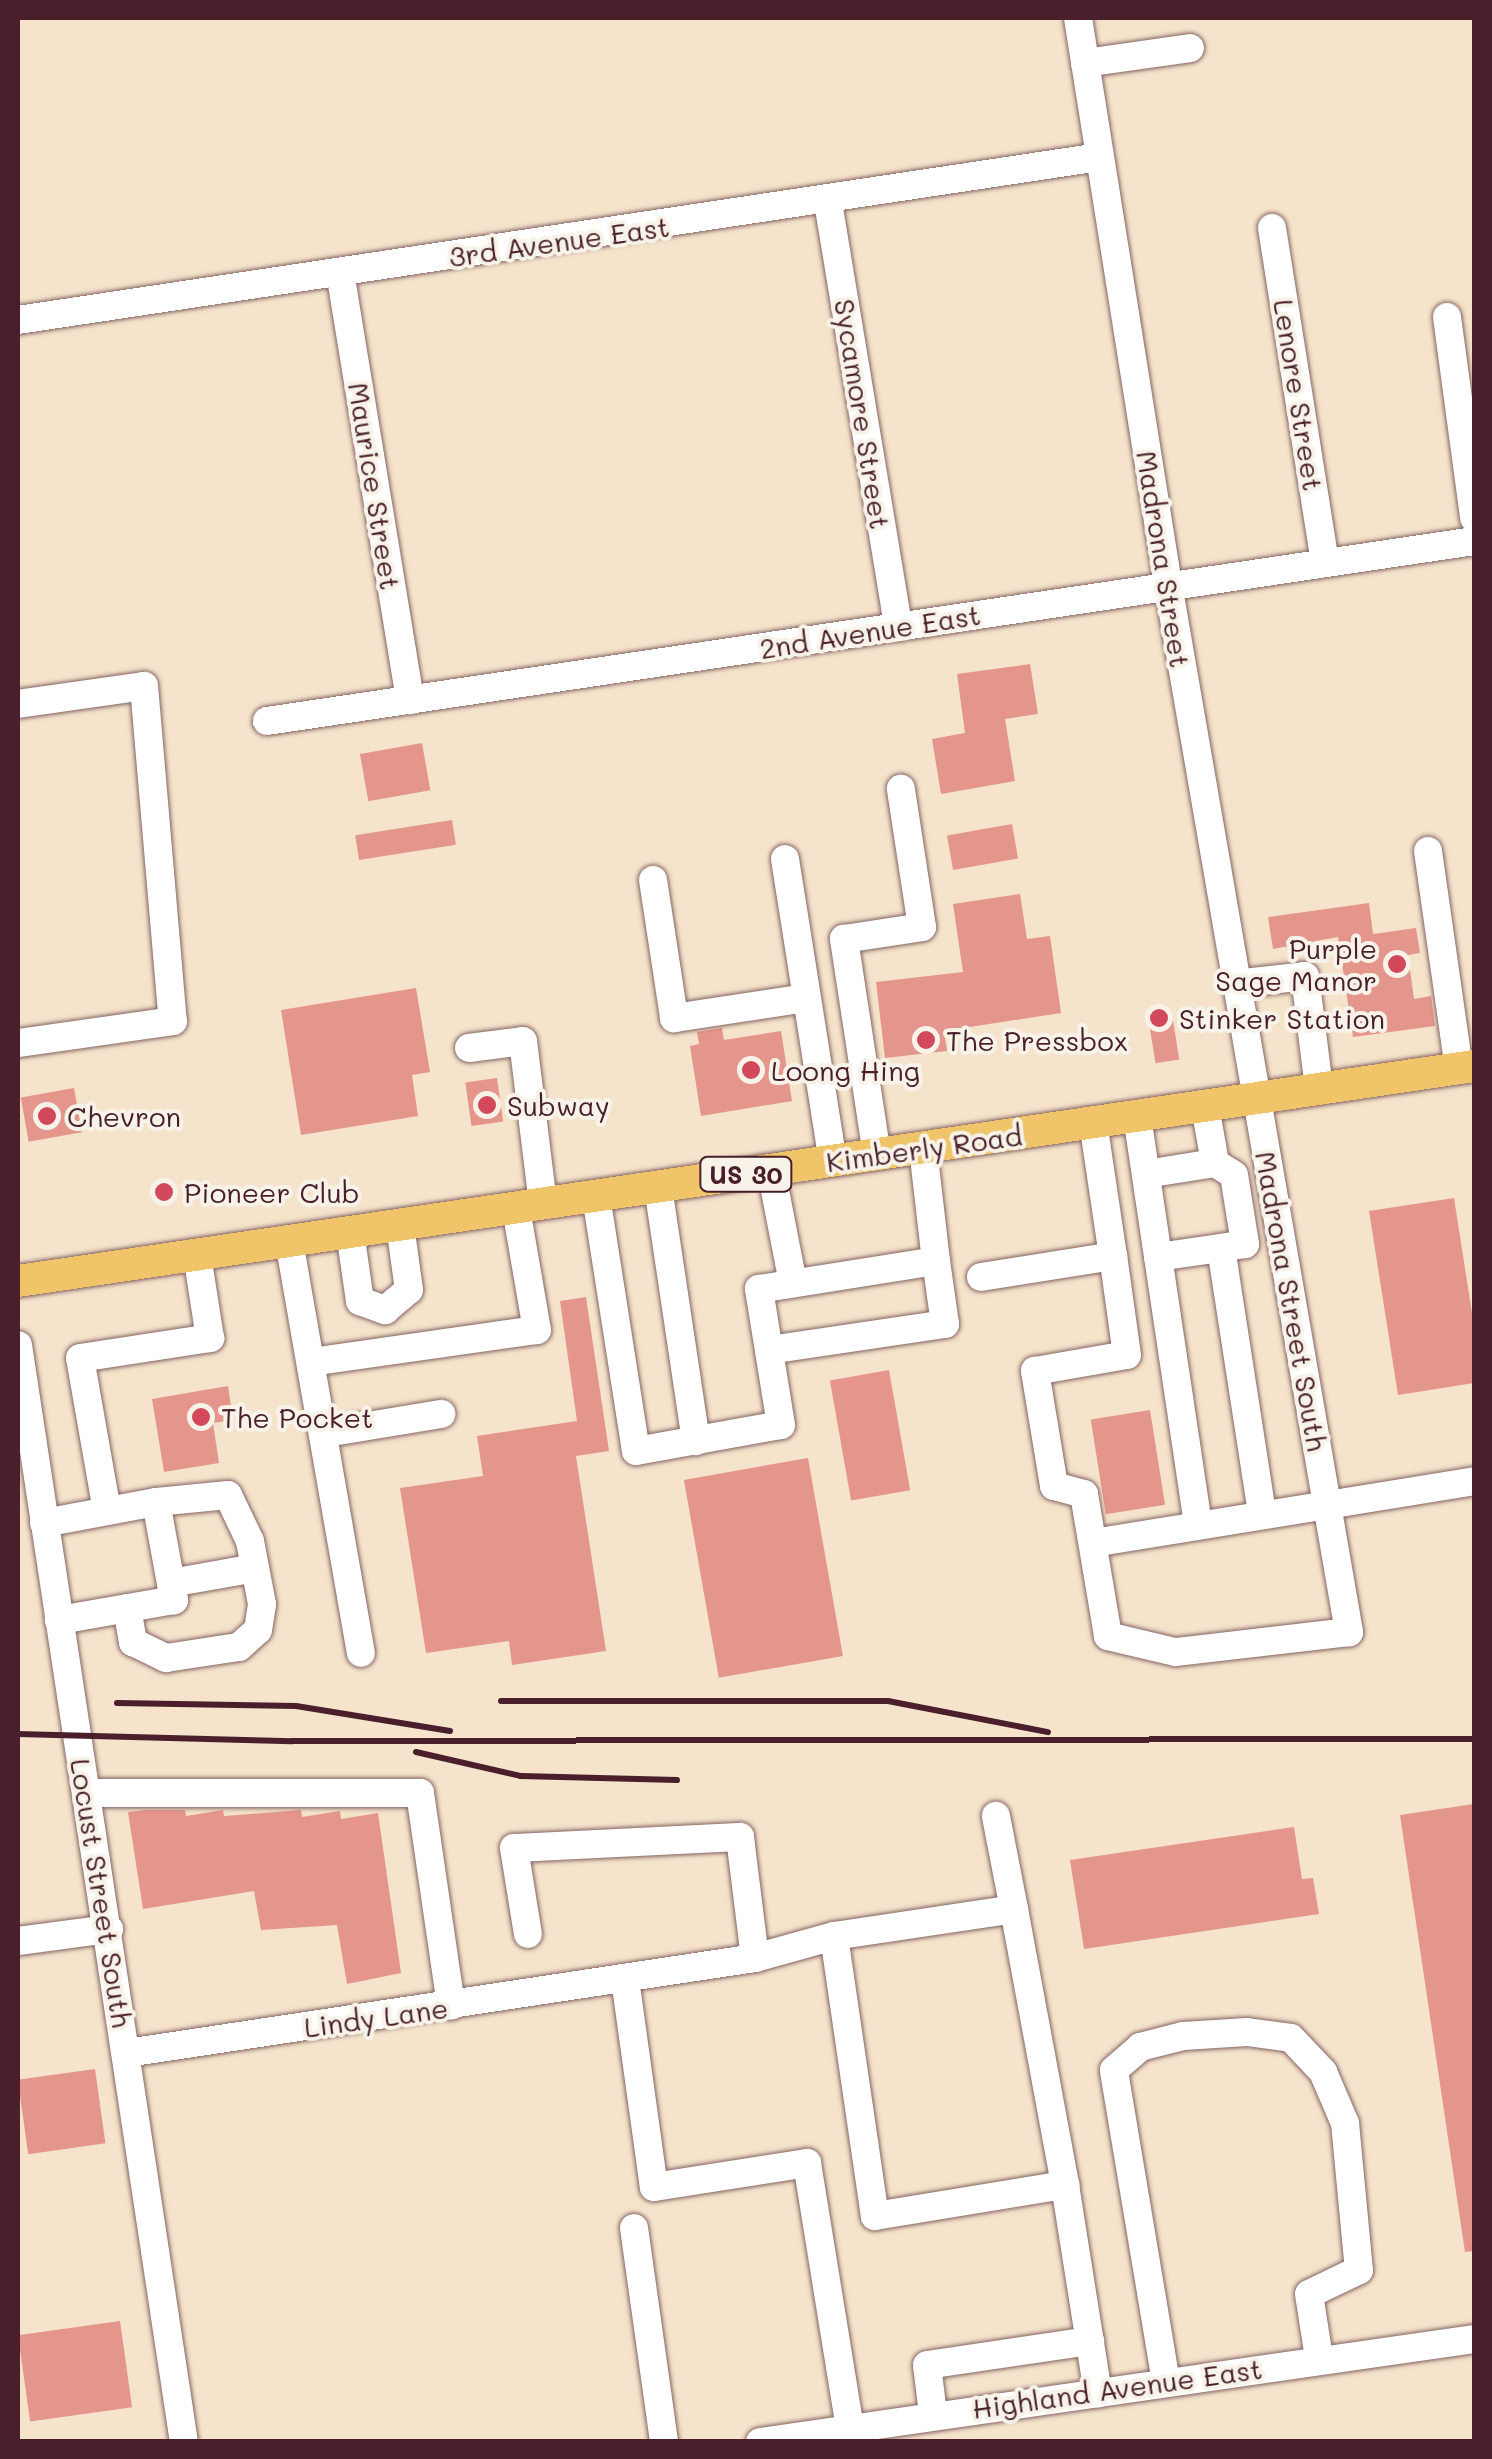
<!DOCTYPE html>
<html>
<head>
<meta charset="utf-8">
<style>
	body { margin:0 }
	#map { position:relative; width:1492px; height:2459px; overflow:hidden; background:#f5e3cb; font-family:Mali,sans-serif }
	div>[style] { position:absolute }
	.building>* { inset:0; background:#e5968c; transform-origin:0 0 }
	.roads { filter:drop-shadow(0 0 2px #866463) drop-shadow(0 0 2px #866463) }
	.minor>* { height:28px; margin:-14px; padding:0 14px; transform-origin:14px; border-radius:14px; background:#fff }
	.major>* { height:32px; margin:-16px; padding:0 16px; transform-origin:16px; border-radius:16px; background:#f0c469 }
	.rail>* { height:6px; margin:-3px; padding:0 3px; transform-origin:3px; border-radius:3px; background:#4a1f2b }
	.dots>* { width:28px; height:28px; translate:-50% -50%; box-sizing:border-box; border:5px solid #f7f3e8; border-radius:50% }
	span { translate:-50% -50%; white-space:nowrap; text-align:center; line-height:1.15; -webkit-text-stroke:8px #f7f3e8; paint-order:stroke }
	.shield-label span { padding:2px 8px; background:#f7f3e8; border:2px solid; border-radius:8px; -webkit-text-stroke-width:0 }
	.shield-label { font-size:25px; color:#4a1f2b; font-weight:700 }
	.street-label { font-size:28px; color:#4a1f2b }
	.poi-label { font-size:28px; color:#4a1f2b }
	.right { translate:-100% -50%; text-align:right }
	.left { translate:0 -50%; text-align:left }
	.frame { position:absolute; inset:0; border:20px solid #4a1f2b; pointer-events:none }
</style>
</head>
<body>
<div id="map">
	<div class="building">
		<i style="clip-path:polygon(1030px 664px,1038px 714px,1005px 719px,1015px 781px,941px 794px,932px 739px,965px 733px,957px 674px)"></i>
		<i style="left:422px;top:743px;width:48px;height:63px;rotate:80deg"></i>
		<i style="left:452px;top:820px;width:25px;height:98px;rotate:81deg"></i>
		<i style="left:1012px;top:824px;width:35px;height:66px;rotate:80deg"></i>
		<i style="clip-path:polygon(1020px 894px,1027px 939px,1050px 936px,1061px 1013px,944px 1031px,947px 1051px,885px 1058px,876px 982px,963px 972px,953px 904px)"></i>
		<i style="clip-path:polygon(1369px 903px,1373px 934px,1416px 928px,1420px 953px,1408px 955px,1414px 999px,1431px 996px,1435px 1026px,1353px 1037px,1338px 937px,1273px 949px,1268px 917px)"></i>
		<i style="clip-path:polygon(416px 988px,430px 1072px,412px 1075px,418px 1116px,301px 1135px,281px 1010px)"></i>
		<i style="left:1172px;top:1014px;width:46px;height:24px;rotate:81deg"></i>
		<i style="clip-path:polygon(722px 1028px,724px 1040px,781px 1031px,792px 1101px,701px 1116px,690px 1046px,699px 1044px,697px 1032px)"></i>
		<i style="left:497px;top:1078px;width:44px;height:32px;rotate:82deg"></i>
		<i style="left:74px;top:1088px;width:45px;height:54px;rotate:80deg"></i>
		<i style="clip-path:polygon(1454px 1198px,1474px 1326px,1474px 1383px,1398px 1395px,1369px 1211px)"></i>
		<i style="clip-path:polygon(586px 1297px,609px 1451px,576px 1456px,606px 1651px,512px 1665px,509px 1641px,426px 1653px,400px 1488px,483px 1476px,477px 1436px,577px 1421px,560px 1301px)"></i>
		<i style="left:889px;top:1370px;width:122px;height:60px;rotate:80deg"></i>
		<i style="clip-path:polygon(228px 1386px,233px 1420px,213px 1423px,219px 1463px,164px 1472px,152px 1399px)"></i>
		<i style="left:1150px;top:1410px;width:96px;height:60px;rotate:81deg"></i>
		<i style="left:808px;top:1458px;width:201px;height:126px;rotate:80deg"></i>
		<i style="clip-path:polygon(1474px 1804px,1474px 2251px,1465px 2252px,1400px 1815px)"></i>
		<i style="clip-path:polygon(146px 1810px,185px 1810px,186px 1816px,223px 1810px,224px 1816px,301px 1810px,302px 1817px,340px 1811px,341px 1819px,378px 1813px,401px 1973px,347px 1984px,337px 1925px,261px 1930px,254px 1891px,143px 1909px,128px 1812px)"></i>
		<i style="clip-path:polygon(1294px 1827px,1302px 1879px,1313px 1878px,1319px 1914px,1084px 1949px,1070px 1860px)"></i>
		<i style="left:95px;top:2069px;width:75px;height:78px;rotate:82deg"></i>
		<i style="left:120px;top:2321px;width:87px;height:103px;rotate:82deg"></i>
	</div>
	<div class="roads">
		<div class="minor">
			<i style="left:1078px;top:18px;width:573px;rotate:80.97deg"></i>
			<i style="left:1168px;top:584px;width:1064px;rotate:80.2deg"></i>
			<i style="left:1349px;top:1632px;width:175px;rotate:173.4deg"></i>
			<i style="left:1175px;top:1652px;width:69px;rotate:-166.6deg"></i>
			<i style="left:1108px;top:1636px;width:144px;rotate:-99.6deg"></i>
			<i style="left:1084px;top:1494px;width:31px;rotate:-165deg"></i>
			<i style="left:1054px;top:1486px;width:117px;rotate:-99.4deg"></i>
			<i style="left:1035px;top:1371px;width:93px;rotate:-9.9deg"></i>
			<i style="left:1127px;top:1355px;width:100px;rotate:-98deg"></i>
			<i style="left:1085px;top:63px;width:106px;rotate:-8.1deg"></i>
			<i style="left:828px;top:202px;width:431px;rotate:80.6deg"></i>
			<i style="left:1272px;top:228px;width:338px;rotate:81deg"></i>
			<i style="left:340px;top:272px;width:434px;rotate:80.7deg"></i>
			<i style="left:1447px;top:317px;width:203px;rotate:82.3deg"></i>
			<i style="left:18px;top:320px;width:1093px;rotate:-8.57deg"></i>
			<i style="left:18px;top:704px;width:127px;rotate:-8.1deg"></i>
			<i style="left:144px;top:686px;width:336px;rotate:85.1deg"></i>
			<i style="left:173px;top:1021px;width:157px;rotate:171.9deg"></i>
			<i style="left:267px;top:721px;width:1220px;rotate:-8.48deg"></i>
			<i style="left:1428px;top:851px;width:220px;rotate:81.9deg"></i>
			<i style="left:785px;top:859px;width:306px;rotate:81deg"></i>
			<i style="left:653px;top:880px;width:140px;rotate:81.3deg"></i>
			<i style="left:674px;top:1018px;width:134px;rotate:-8.6deg"></i>
			<i style="left:1235px;top:984px;width:70px;rotate:-6.5deg"></i>
			<i style="left:1305px;top:976px;width:114px;rotate:82.9deg"></i>
			<i style="left:469px;top:1048px;width:54px;rotate:-7.4deg"></i>
			<i style="left:523px;top:1041px;width:164px;rotate:83deg"></i>
			<i style="left:1205px;top:1106px;width:58px;rotate:80deg"></i>
			<i style="left:1137px;top:1116px;width:414px;rotate:81.5deg"></i>
			<i style="left:877px;top:1155px;width:219px;rotate:-98.7deg"></i>
			<i style="left:844px;top:939px;width:79px;rotate:-8.7deg"></i>
			<i style="left:922px;top:927px;width:140px;rotate:-98.7deg"></i>
			<i style="left:771px;top:1170px;width:115px;rotate:79deg"></i>
			<i style="left:1146px;top:1174px;width:70px;rotate:-9.1deg"></i>
			<i style="left:1215px;top:1163px;width:22px;rotate:32deg"></i>
			<i style="left:1234px;top:1175px;width:70px;rotate:80.9deg"></i>
			<i style="left:1245px;top:1244px;width:24px;rotate:171deg"></i>
			<i style="left:658px;top:1187px;width:257px;rotate:81.5deg"></i>
			<i style="left:596px;top:1196px;width:258px;rotate:81.1deg"></i>
			<i style="left:636px;top:1451px;width:147px;rotate:-10.2deg"></i>
			<i style="left:781px;top:1425px;width:138px;rotate:-99.2deg"></i>
			<i style="left:759px;top:1289px;width:179px;rotate:-9deg"></i>
			<i style="left:936px;top:1261px;width:114px;rotate:-96.6deg"></i>
			<i style="left:350px;top:1232px;width:70px;rotate:81.8deg"></i>
			<i style="left:360px;top:1301px;width:27px;rotate:20deg"></i>
			<i style="left:385px;top:1310px;width:31px;rotate:-40deg"></i>
			<i style="left:409px;top:1290px;width:66px;rotate:-97.9deg"></i>
			<i style="left:289px;top:1241px;width:418px;rotate:80.1deg"></i>
			<i style="left:1158px;top:1257px;width:64px;rotate:-8.1deg"></i>
			<i style="left:1221px;top:1248px;width:269px;rotate:81.2deg"></i>
			<i style="left:981px;top:1277px;width:134px;rotate:-9deg"></i>
			<i style="left:1113px;top:1256px;width:135px;rotate:-98.5deg"></i>
			<i style="left:18px;top:1345px;width:1109px;rotate:81.4deg"></i>
			<i style="left:769px;top:1350px;width:178px;rotate:-8.4deg"></i>
			<i style="left:945px;top:1324px;width:64px;rotate:-98.1deg"></i>
			<i style="left:311px;top:1362px;width:228px;rotate:-8.1deg"></i>
			<i style="left:537px;top:1330px;width:124px;rotate:-99.8deg"></i>
			<i style="left:326px;top:1433px;width:117px;rotate:-9.4deg"></i>
			<i style="left:107px;top:1511px;width:155px;rotate:-100deg"></i>
			<i style="left:80px;top:1358px;width:132px;rotate:-8.7deg"></i>
			<i style="left:210px;top:1338px;width:84px;rotate:-98.9deg"></i>
			<i style="left:44px;top:1523px;width:114px;rotate:-10.6deg"></i>
			<i style="left:156px;top:1502px;width:100px;rotate:79.6deg"></i>
			<i style="left:174px;top:1600px;width:117px;rotate:170.1deg"></i>
			<i style="left:1093px;top:1543px;width:386px;rotate:-9.2deg"></i>
			<i style="left:171px;top:1583px;width:85px;rotate:-10.1deg"></i>
			<i style="left:127px;top:1608px;width:35px;rotate:80deg"></i>
			<i style="left:133px;top:1642px;width:37px;rotate:26deg"></i>
			<i style="left:166px;top:1658px;width:74px;rotate:-8.6deg"></i>
			<i style="left:239px;top:1647px;width:25px;rotate:-42deg"></i>
			<i style="left:258px;top:1630px;width:26px;rotate:-81deg"></i>
			<i style="left:262px;top:1604px;width:64px;rotate:-100.8deg"></i>
			<i style="left:250px;top:1541px;width:51px;rotate:-115.6deg"></i>
			<i style="left:228px;top:1495px;width:72px;rotate:174.4deg"></i>
			<i style="left:87px;top:1793px;width:333px"></i>
			<i style="left:420px;top:1793px;width:215px;rotate:81.7deg"></i>
			<i style="left:1014px;top:1909px;width:281px;rotate:79.5deg"></i>
			<i style="left:834px;top:1936px;width:283px;rotate:81.7deg"></i>
			<i style="left:875px;top:2216px;width:193px;rotate:-9.3deg"></i>
			<i style="left:1065px;top:2185px;width:211px;rotate:81deg"></i>
			<i style="left:18px;top:1941px;width:92px;rotate:-7.5deg"></i>
			<i style="left:755px;top:1958px;width:82px;rotate:-15.6deg"></i>
			<i style="left:834px;top:1936px;width:182px;rotate:-8.5deg"></i>
			<i style="left:1014px;top:1909px;width:95px;rotate:-101deg"></i>
			<i style="left:625px;top:1979px;width:210px;rotate:82.1deg"></i>
			<i style="left:654px;top:2187px;width:155px;rotate:-8.9deg"></i>
			<i style="left:807px;top:2163px;width:268px;rotate:80.8deg"></i>
			<i style="left:127px;top:2053px;width:635px;rotate:-8.6deg"></i>
			<i style="left:755px;top:1958px;width:122px;rotate:-97.1deg"></i>
			<i style="left:740px;top:1837px;width:226px;rotate:177.2deg"></i>
			<i style="left:514px;top:1848px;width:87px;rotate:80.8deg"></i>
			<i style="left:634px;top:2228px;width:216px;rotate:82deg"></i>
			<i style="left:1166px;top:2382px;width:316px;rotate:-99.5deg"></i>
			<i style="left:1114px;top:2070px;width:35px;rotate:-41deg"></i>
			<i style="left:1140px;top:2047px;width:44px;rotate:-14.3deg"></i>
			<i style="left:1183px;top:2036px;width:64px;rotate:-3.6deg"></i>
			<i style="left:1247px;top:2032px;width:44px;rotate:7.8deg"></i>
			<i style="left:1291px;top:2038px;width:47px;rotate:46.7deg"></i>
			<i style="left:1323px;top:2072px;width:56px;rotate:66.7deg"></i>
			<i style="left:1345px;top:2123px;width:148px;rotate:84.6deg"></i>
			<i style="left:1359px;top:2270px;width:55px;rotate:154.4deg"></i>
			<i style="left:1309px;top:2294px;width:65px;rotate:81.1deg"></i>
			<i style="left:933px;top:2414px;width:49px;rotate:-97deg"></i>
			<i style="left:927px;top:2365px;width:165px;rotate:-8.4deg"></i>
			<i style="left:760px;top:2442px;width:721px;rotate:-8.21deg"></i>
		</div>
		<div class="major">
			<i style="left:18px;top:1281px;width:1472px;rotate:-8.4deg"></i>
		</div>
	</div>
	<div class="rail">
		<i style="left:501px;top:1701px;width:387px"></i>
		<i style="left:888px;top:1701px;width:163px;rotate:11deg"></i>
		<i style="left:117px;top:1703px;width:179px;rotate:1deg"></i>
		<i style="left:296px;top:1706px;width:156px;rotate:9.2deg"></i>
		<i style="left:18px;top:1734px;width:274px;rotate:1.5deg"></i>
		<i style="left:292px;top:1741px;width:1182px;rotate:-0.1deg"></i>
		<i style="left:416px;top:1752px;width:108px;rotate:12.9deg"></i>
		<i style="left:521px;top:1776px;width:156px;rotate:1.5deg"></i>
	</div>
	<div class="dots">
		<i style="left:1397px;top:964px;background:#d1495b"></i>
		<i style="left:1159px;top:1018px;background:#d1495b"></i>
		<i style="left:926px;top:1040px;background:#d1495b"></i>
		<i style="left:751px;top:1070px;background:#d1495b"></i>
		<i style="left:487px;top:1105px;background:#d1495b"></i>
		<i style="left:47px;top:1116px;background:#d1495b"></i>
		<i style="left:164px;top:1192px;background:#d1495b"></i>
		<i style="left:201px;top:1417px;background:#d1495b"></i>
	</div>
	<div class="shield-label">
		<span style="left:746px;top:1174px">US 30</span>
	</div>
	<div class="street-label">
		<span style="left:559px;top:241px;rotate:-8deg">3rd Avenue East</span>
		<span style="left:1299px;top:395px;rotate:81deg">Lenore Street</span>
		<span style="left:863px;top:414px;rotate:81deg">Sycamore Street</span>
		<span style="left:375px;top:486px;rotate:81deg">Maurice Street</span>
		<span style="left:1164px;top:559px;rotate:81deg">Madrona Street</span>
		<span style="left:870px;top:631px;rotate:-9deg">2nd Avenue East</span>
		<span style="left:924px;top:1148px;rotate:-8deg">Kimberly Road</span>
		<span style="left:1292px;top:1301px;rotate:80deg">Madrona Street South</span>
		<span style="left:102px;top:1893px;rotate:81deg">Locust Street South</span>
		<span style="left:376px;top:2017px;rotate:-8deg">Lindy Lane</span>
		<span style="left:1117px;top:2388px;rotate:-8deg">Highland Avenue East</span>
	</div>
	<div class="poi-label">
		<span class="right" style="left:1377px;top:964px">Purple<br>Sage Manor</span>
		<span class="left" style="left:1179px;top:1018px">Stinker Station</span>
		<span class="left" style="left:946px;top:1040px">The Pressbox</span>
		<span class="left" style="left:771px;top:1070px">Loong Hing</span>
		<span class="left" style="left:507px;top:1105px">Subway</span>
		<span class="left" style="left:67px;top:1116px">Chevron</span>
		<span class="left" style="left:184px;top:1192px">Pioneer Club</span>
		<span class="left" style="left:221px;top:1417px">The Pocket</span>
	</div>
	<div class="frame"></div>
</div>
</body>
</html>
